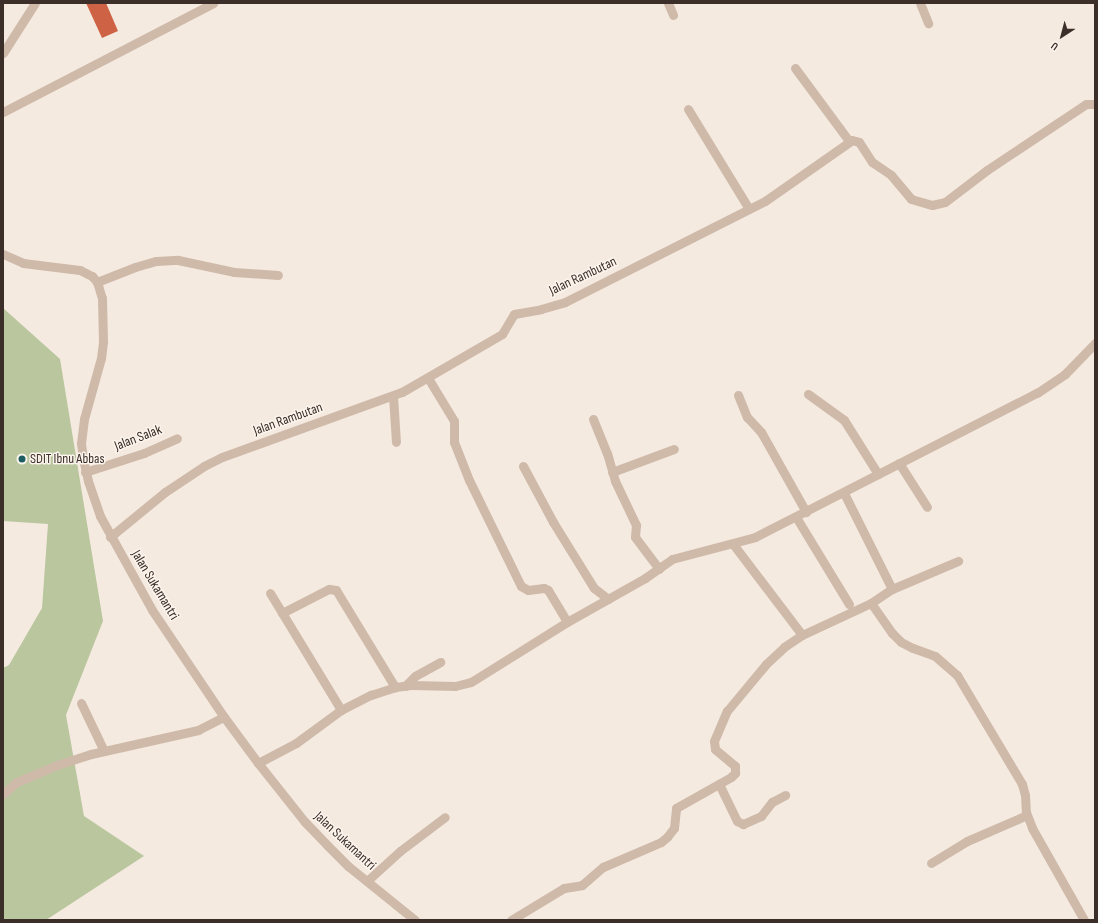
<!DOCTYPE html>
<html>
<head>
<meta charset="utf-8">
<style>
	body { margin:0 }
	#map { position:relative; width:1098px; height:923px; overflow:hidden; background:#f5eae0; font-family:"Sofia Sans Condensed",sans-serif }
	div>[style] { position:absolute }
	.green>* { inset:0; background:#b9c69e }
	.building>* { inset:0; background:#ce6244 }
	.minor>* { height:9px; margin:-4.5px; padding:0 4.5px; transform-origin:4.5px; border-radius:4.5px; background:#cfbaaa }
	.dots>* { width:11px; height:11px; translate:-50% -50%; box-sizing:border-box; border:2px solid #fcf5ed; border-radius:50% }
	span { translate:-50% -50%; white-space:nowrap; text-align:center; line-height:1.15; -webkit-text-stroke:3px #fcf5ed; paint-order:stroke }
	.street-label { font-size:14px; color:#3c2f2a }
	.poi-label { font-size:14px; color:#3c2f2a }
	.left { translate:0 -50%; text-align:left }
	.frame { position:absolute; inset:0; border:4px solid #3c2f2a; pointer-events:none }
	.north { position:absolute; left:1042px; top:16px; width:40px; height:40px; -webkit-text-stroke:3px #fcf5ed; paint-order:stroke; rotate:216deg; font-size:11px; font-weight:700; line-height:16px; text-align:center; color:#3c2f2a }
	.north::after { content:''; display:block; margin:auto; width:14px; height:18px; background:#3c2f2a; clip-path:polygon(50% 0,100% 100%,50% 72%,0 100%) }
</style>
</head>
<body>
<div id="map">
	<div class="green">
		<i style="clip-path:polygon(3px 308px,60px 359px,103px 621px,66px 715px,84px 816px,144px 856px,46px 920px,3px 920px,3px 668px,9px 665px,42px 608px,48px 524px,3px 521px)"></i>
	</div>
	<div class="building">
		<i style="clip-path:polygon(86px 3px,106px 3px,118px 31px,102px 38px)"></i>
	</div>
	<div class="minor">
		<i style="left:668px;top:3px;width:13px;rotate:67deg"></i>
		<i style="left:920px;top:3px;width:22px;rotate:68deg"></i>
		<i style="left:3px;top:53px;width:59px;rotate:-57.4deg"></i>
		<i style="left:795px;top:68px;width:91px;rotate:53.5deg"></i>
		<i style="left:688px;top:109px;width:117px;rotate:58.6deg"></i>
		<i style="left:3px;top:112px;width:237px;rotate:-27.4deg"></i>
		<i style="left:3px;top:254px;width:22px;rotate:24deg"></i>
		<i style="left:23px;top:263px;width:57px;rotate:7deg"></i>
		<i style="left:80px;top:270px;width:13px;rotate:27deg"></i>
		<i style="left:92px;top:276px;width:8px;rotate:50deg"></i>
		<i style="left:97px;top:282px;width:17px;rotate:73deg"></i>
		<i style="left:102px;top:298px;width:44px;rotate:88.7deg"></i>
		<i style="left:103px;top:342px;width:16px;rotate:97deg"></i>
		<i style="left:101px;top:358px;width:63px;rotate:105.6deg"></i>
		<i style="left:84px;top:419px;width:24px;rotate:97deg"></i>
		<i style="left:81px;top:443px;width:16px;rotate:83deg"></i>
		<i style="left:83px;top:459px;width:23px;rotate:77deg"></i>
		<i style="left:88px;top:481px;width:37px;rotate:71deg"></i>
		<i style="left:100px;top:516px;width:107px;rotate:61deg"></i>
		<i style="left:152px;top:610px;width:129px;rotate:56.1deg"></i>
		<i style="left:224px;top:717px;width:57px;rotate:53.5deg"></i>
		<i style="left:258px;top:763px;width:75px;rotate:51.5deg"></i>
		<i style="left:305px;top:822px;width:32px;rotate:46deg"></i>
		<i style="left:327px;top:845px;width:30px;rotate:45deg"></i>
		<i style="left:348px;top:866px;width:86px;rotate:38.9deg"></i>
		<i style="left:97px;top:282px;width:41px;rotate:-21.5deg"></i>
		<i style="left:135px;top:267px;width:22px;rotate:-16deg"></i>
		<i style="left:156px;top:261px;width:22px;rotate:-3deg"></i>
		<i style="left:178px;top:260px;width:57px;rotate:12.1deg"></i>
		<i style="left:234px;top:272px;width:44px;rotate:3.9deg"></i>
		<i style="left:428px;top:378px;width:50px;rotate:58.8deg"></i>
		<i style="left:454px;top:421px;width:21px;rotate:90deg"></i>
		<i style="left:454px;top:442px;width:41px;rotate:68.5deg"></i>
		<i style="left:469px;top:480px;width:118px;rotate:63.9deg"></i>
		<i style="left:521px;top:586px;width:8px;rotate:30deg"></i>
		<i style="left:528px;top:590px;width:16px;rotate:-7deg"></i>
		<i style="left:544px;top:588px;width:4px;rotate:27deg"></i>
		<i style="left:548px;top:590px;width:37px;rotate:59deg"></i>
		<i style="left:808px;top:394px;width:44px;rotate:35.8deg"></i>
		<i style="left:844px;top:420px;width:64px;rotate:57.8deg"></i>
		<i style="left:738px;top:395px;width:24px;rotate:68deg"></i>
		<i style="left:747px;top:417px;width:21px;rotate:47deg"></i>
		<i style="left:761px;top:432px;width:92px;rotate:60.6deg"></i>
		<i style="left:393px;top:396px;width:46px;rotate:86.3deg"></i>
		<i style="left:593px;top:419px;width:37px;rotate:68deg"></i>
		<i style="left:607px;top:453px;width:29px;rotate:74deg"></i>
		<i style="left:615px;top:481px;width:49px;rotate:64.5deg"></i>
		<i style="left:636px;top:525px;width:12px;rotate:95deg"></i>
		<i style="left:635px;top:537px;width:40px;rotate:53deg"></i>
		<i style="left:899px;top:463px;width:52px;rotate:57.5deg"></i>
		<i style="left:523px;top:466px;width:64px;rotate:61.8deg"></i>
		<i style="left:553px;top:522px;width:78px;rotate:58.2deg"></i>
		<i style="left:594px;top:588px;width:18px;rotate:38deg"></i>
		<i style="left:85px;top:472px;width:62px;rotate:-17.9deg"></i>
		<i style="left:144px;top:453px;width:36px;rotate:-24deg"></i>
		<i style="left:612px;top:472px;width:66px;rotate:-20.4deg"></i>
		<i style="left:796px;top:517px;width:102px;rotate:58.7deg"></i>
		<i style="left:110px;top:537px;width:71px;rotate:-39.3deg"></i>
		<i style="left:165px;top:492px;width:47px;rotate:-33.7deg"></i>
		<i style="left:204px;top:466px;width:20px;rotate:-27deg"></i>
		<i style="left:222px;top:457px;width:191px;rotate:-19.9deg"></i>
		<i style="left:402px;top:392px;width:116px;rotate:-30.1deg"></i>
		<i style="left:502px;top:334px;width:23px;rotate:-59deg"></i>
		<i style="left:514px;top:314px;width:27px;rotate:-10deg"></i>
		<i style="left:541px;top:309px;width:25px;rotate:-16deg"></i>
		<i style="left:565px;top:302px;width:224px;rotate:-26.8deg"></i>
		<i style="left:765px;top:201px;width:106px;rotate:-35deg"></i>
		<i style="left:852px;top:140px;width:7px;rotate:16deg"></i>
		<i style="left:859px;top:142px;width:24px;rotate:57deg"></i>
		<i style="left:872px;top:162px;width:23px;rotate:34deg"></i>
		<i style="left:891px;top:175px;width:31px;rotate:50deg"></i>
		<i style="left:911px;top:199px;width:22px;rotate:16deg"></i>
		<i style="left:932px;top:205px;width:13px;rotate:-13deg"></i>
		<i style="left:945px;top:202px;width:53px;rotate:-37.3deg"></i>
		<i style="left:987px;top:170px;width:119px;rotate:-33.7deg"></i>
		<i style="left:1086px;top:104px;width:9px"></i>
		<i style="left:733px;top:544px;width:114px;rotate:52.8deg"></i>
		<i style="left:892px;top:589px;width:72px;rotate:-23deg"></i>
		<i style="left:270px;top:593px;width:137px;rotate:58.7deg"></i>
		<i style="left:871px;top:603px;width:37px;rotate:55deg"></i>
		<i style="left:892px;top:633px;width:13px;rotate:45deg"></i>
		<i style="left:901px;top:642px;width:13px;rotate:27deg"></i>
		<i style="left:913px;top:648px;width:23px;rotate:20deg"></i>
		<i style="left:935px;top:656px;width:29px;rotate:41deg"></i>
		<i style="left:957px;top:675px;width:127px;rotate:59.2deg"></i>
		<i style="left:1022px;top:784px;width:11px;rotate:75deg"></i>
		<i style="left:1025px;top:795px;width:17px;rotate:87deg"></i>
		<i style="left:1026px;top:812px;width:17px;rotate:69deg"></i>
		<i style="left:1032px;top:828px;width:106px;rotate:60.5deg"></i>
		<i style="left:282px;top:613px;width:53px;rotate:-27.1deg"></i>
		<i style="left:329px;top:589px;width:7px;rotate:8deg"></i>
		<i style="left:336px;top:590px;width:114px;rotate:58.7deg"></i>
		<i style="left:405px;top:686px;width:14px;rotate:-45deg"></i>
		<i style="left:415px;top:676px;width:29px;rotate:-29deg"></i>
		<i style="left:81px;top:703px;width:53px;rotate:64.4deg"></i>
		<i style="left:258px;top:763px;width:43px;rotate:-27.8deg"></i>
		<i style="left:296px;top:743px;width:56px;rotate:-36.3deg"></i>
		<i style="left:341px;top:710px;width:34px;rotate:-27deg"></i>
		<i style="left:371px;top:695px;width:25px;rotate:-18deg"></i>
		<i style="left:395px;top:687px;width:16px;rotate:-7deg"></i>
		<i style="left:411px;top:685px;width:44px;rotate:1.3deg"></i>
		<i style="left:455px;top:686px;width:16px;rotate:-14deg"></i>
		<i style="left:471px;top:682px;width:113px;rotate:-32deg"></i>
		<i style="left:567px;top:622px;width:90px;rotate:-29.4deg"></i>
		<i style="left:645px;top:578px;width:33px;rotate:-35deg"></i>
		<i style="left:672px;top:559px;width:86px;rotate:-14.8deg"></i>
		<i style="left:755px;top:537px;width:317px;rotate:-27.1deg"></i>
		<i style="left:1037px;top:393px;width:34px;rotate:-34deg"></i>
		<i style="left:1065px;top:374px;width:43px;rotate:-45.9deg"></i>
		<i style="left:719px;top:784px;width:41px;rotate:64.1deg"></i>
		<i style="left:737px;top:821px;width:7px;rotate:27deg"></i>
		<i style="left:743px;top:824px;width:20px;rotate:-24deg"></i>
		<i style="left:761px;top:816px;width:18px;rotate:-52deg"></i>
		<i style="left:772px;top:802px;width:15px;rotate:-28deg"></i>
		<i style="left:3px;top:794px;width:18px;rotate:-41deg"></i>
		<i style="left:17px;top:782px;width:43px;rotate:-23deg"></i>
		<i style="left:57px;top:765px;width:36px;rotate:-18deg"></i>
		<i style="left:91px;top:754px;width:110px;rotate:-12.6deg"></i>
		<i style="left:198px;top:730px;width:29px;rotate:-27deg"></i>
		<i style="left:931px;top:863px;width:42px;rotate:-31.4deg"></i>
		<i style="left:967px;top:841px;width:65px;rotate:-23.4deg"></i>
		<i style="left:367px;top:881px;width:45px;rotate:-42.3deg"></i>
		<i style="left:400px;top:851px;width:56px;rotate:-37.1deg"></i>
		<i style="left:511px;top:920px;width:62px;rotate:-31.1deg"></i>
		<i style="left:564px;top:888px;width:18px;rotate:-9deg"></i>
		<i style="left:582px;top:885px;width:28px;rotate:-41deg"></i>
		<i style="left:603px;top:867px;width:63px;rotate:-23.3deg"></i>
		<i style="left:661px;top:842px;width:8px;rotate:-40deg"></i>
		<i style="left:667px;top:837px;width:11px;rotate:-52deg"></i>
		<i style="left:674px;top:828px;width:20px;rotate:-84deg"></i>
		<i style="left:676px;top:808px;width:63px;rotate:-29.4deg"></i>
		<i style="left:731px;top:777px;width:6px;rotate:-45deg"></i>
		<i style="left:735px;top:773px;width:7px;rotate:-90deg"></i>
		<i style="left:735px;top:766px;width:26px;rotate:-140deg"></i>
		<i style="left:715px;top:749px;width:8px;rotate:-97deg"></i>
		<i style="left:714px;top:741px;width:33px;rotate:-67deg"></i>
		<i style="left:727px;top:711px;width:61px;rotate:-50.3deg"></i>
		<i style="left:766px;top:664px;width:25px;rotate:-43deg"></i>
		<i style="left:784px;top:647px;width:22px;rotate:-34deg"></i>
		<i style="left:802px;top:635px;width:76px;rotate:-24.9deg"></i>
		<i style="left:871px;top:603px;width:25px;rotate:-34deg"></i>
		<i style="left:892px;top:589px;width:107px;rotate:-116.6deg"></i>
	</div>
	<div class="dots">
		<i style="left:22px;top:459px;background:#1c5e61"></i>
	</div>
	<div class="street-label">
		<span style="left:583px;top:276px;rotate:-25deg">Jalan Rambutan</span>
		<span style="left:288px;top:419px;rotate:-20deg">Jalan Rambutan</span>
		<span style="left:138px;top:438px;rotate:-21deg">Jalan Salak</span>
		<span style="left:155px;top:585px;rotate:59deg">Jalan Sukamantri</span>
		<span style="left:345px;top:841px;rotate:43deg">Jalan Sukamantri</span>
	</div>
	<div class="poi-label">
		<span class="left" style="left:30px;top:459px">SDIT Ibnu Abbas</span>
	</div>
	<div class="frame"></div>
	<div class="north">U</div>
</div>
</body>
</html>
